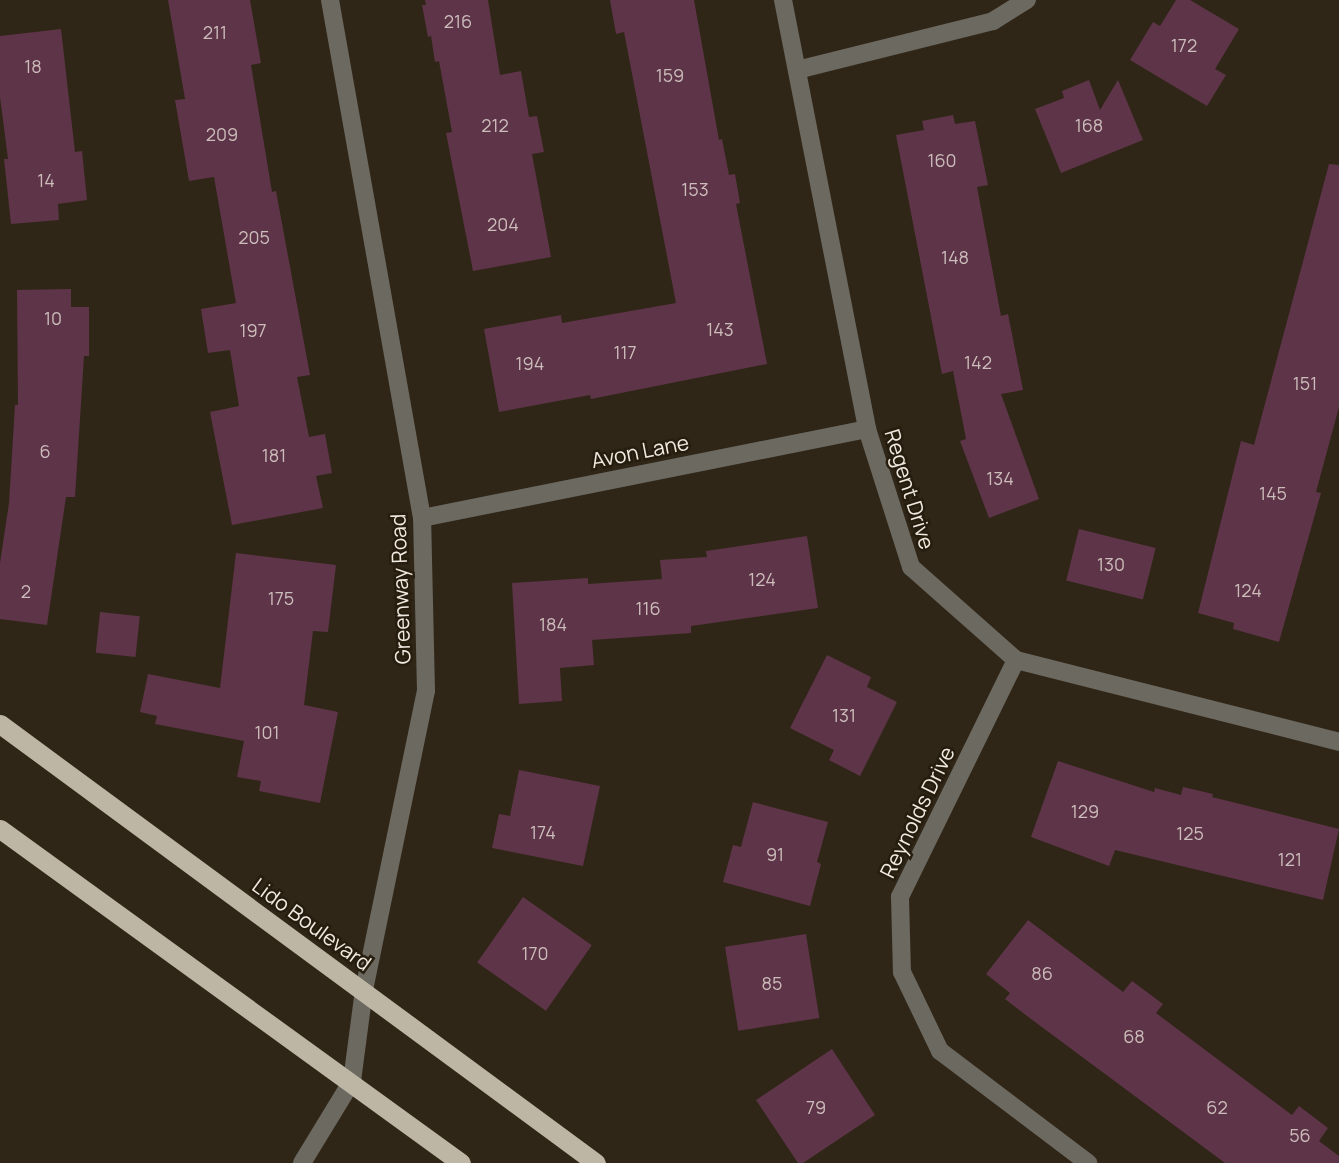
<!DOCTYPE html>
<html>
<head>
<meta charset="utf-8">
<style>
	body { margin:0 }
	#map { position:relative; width:1339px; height:1163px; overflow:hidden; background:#302617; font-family:Manrope,sans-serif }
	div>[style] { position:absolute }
	.building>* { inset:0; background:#5d3448; transform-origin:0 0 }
	.minor>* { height:18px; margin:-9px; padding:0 9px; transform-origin:9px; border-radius:9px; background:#6c6961 }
	.trunk>* { height:19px; margin:-9.5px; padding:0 9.5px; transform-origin:9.5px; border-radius:9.5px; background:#beb6a4 }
	span { translate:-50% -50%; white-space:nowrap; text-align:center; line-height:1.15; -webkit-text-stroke:5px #261d0e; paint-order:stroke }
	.number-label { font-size:18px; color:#ccbcba }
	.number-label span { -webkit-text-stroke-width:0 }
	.street-label { font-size:21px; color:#f1eae0 }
</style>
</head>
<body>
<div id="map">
	<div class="building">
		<i style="clip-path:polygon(168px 0,250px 0,261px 63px,251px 65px,272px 192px,276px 191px,310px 375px,297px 377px,309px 437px,325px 434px,332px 473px,316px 476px,323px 508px,232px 525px,210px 412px,239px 406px,230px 350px,208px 353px,201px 309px,236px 303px,214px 177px,189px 181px,175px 100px,185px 99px)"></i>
		<i style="clip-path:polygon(425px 0,488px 0,500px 75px,521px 71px,529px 117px,537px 116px,544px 152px,532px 154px,551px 257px,473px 271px,446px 133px,452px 132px,439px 61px,435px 62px,431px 36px,428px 37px,422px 5px,426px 5px)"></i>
		<i style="clip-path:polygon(610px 0,694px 0,719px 140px,722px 139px,729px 175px,735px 174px,740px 203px,736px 204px,767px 364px,591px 399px,590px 395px,499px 412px,484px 329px,561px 315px,562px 323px,676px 303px,624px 32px,616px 34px)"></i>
		<i style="clip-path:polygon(1176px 0,1190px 0,1239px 29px,1215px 69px,1226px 75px,1207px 106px,1130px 60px,1153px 22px,1160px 26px)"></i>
		<i style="clip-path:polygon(61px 29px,75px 152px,82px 151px,87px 200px,58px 204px,59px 220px,11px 224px,4px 159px,8px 159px,0 97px,0 36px)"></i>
		<i style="clip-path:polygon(1089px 80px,1100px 110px,1118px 80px,1143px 140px,1061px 173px,1035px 109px,1064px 98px,1062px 91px)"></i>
		<i style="clip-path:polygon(953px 115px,955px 124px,975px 121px,988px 185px,977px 187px,1001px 316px,1008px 314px,1023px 390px,1001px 394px,1039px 499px,989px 518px,960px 441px,966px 439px,953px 371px,942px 374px,896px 135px,924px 130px,922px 121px)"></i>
		<i style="clip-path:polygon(1329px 164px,1339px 165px,1339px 407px,1316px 492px,1321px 493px,1279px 642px,1233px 629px,1234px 623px,1198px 613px,1241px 441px,1254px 445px)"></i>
		<i style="clip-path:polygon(71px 289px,71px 307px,89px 307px,89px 356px,84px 356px,75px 497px,66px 497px,47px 625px,0 619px,0 563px,9px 503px,15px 405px,18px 405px,17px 290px)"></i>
		<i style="left:1079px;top:529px;width:79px;height:53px;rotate:14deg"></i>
		<i style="clip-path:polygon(807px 536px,818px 608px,691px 626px,691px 633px,592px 640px,594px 665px,560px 668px,562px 701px,519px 704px,512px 583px,588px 578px,588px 584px,662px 579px,660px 560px,707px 557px,706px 551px)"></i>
		<i style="clip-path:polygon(236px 553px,336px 565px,328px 632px,313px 631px,304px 705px,338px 712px,320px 803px,259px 791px,261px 781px,237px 777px,244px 741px,155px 724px,157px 716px,140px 712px,148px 674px,220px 688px)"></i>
		<i style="left:100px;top:612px;width:40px;height:41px;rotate:6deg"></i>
		<i style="clip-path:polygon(827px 655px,871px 677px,867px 687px,897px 702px,860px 776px,829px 760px,834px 750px,790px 728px)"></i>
		<i style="clip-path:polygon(1058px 761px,1154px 792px,1155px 788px,1181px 795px,1183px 787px,1213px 794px,1212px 797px,1339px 829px,1323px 900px,1115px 850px,1109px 866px,1031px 837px)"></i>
		<i style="clip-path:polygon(519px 770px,600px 786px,583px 866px,492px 848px,499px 814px,510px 816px)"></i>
		<i style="clip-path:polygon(753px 802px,828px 822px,817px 862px,821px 864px,810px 906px,723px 882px,733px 845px,741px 847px)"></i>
		<i style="left:523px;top:897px;width:84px;height:80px;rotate:35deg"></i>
		<i style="clip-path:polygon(1028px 920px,1123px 992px,1132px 981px,1163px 1004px,1156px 1013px,1292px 1115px,1299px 1106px,1328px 1128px,1319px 1141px,1339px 1156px,1339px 1163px,1225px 1163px,1031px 1019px,1005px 999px,1010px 993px,986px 974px)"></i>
		<i style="left:806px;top:934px;width:85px;height:82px;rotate:81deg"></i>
		<i style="clip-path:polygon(832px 1049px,875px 1115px,803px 1163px,798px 1163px,756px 1100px)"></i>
	</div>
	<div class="minor">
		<i style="left:783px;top:0;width:437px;rotate:78.9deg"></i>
		<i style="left:867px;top:429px;width:145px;rotate:72.3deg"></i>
		<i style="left:911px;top:567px;width:140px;rotate:41.5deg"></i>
		<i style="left:1016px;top:660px;width:333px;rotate:14.2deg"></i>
		<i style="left:797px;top:70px;width:202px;rotate:-14deg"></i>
		<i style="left:993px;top:21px;width:40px;rotate:-32deg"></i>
		<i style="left:422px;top:518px;width:454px;rotate:-11.3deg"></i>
		<i style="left:1016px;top:660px;width:264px;rotate:116.1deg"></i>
		<i style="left:900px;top:897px;width:75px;rotate:88.5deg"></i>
		<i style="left:902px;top:972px;width:88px;rotate:64.3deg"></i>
		<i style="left:940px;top:1051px;width:186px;rotate:37.1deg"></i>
		<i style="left:302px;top:1163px;width:96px;rotate:-58.6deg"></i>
		<i style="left:352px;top:1081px;width:92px;rotate:-82.5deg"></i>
		<i style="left:364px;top:990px;width:305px;rotate:-78.3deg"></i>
		<i style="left:426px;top:691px;width:173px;rotate:-91.3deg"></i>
		<i style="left:422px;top:518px;width:526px;rotate:-100.07deg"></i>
	</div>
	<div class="trunk">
		<i style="left:0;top:724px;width:740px;rotate:36.37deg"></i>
		<i style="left:0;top:829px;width:569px;rotate:35.92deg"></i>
	</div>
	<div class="number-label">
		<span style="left:458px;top:21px">216</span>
		<span style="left:215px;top:32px">211</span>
		<span style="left:1184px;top:45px">172</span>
		<span style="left:33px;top:66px">18</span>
		<span style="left:670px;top:75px">159</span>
		<span style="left:495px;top:125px">212</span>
		<span style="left:1089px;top:125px">168</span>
		<span style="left:222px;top:134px">209</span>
		<span style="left:942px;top:160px">160</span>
		<span style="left:46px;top:180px">14</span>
		<span style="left:695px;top:189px">153</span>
		<span style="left:503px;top:224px">204</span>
		<span style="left:254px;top:237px">205</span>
		<span style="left:955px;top:257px">148</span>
		<span style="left:53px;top:318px">10</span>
		<span style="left:720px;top:329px">143</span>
		<span style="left:253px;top:330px">197</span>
		<span style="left:625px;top:352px">117</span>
		<span style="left:978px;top:362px">142</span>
		<span style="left:530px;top:363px">194</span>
		<span style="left:1305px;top:383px">151</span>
		<span style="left:45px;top:451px">6</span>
		<span style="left:274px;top:455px">181</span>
		<span style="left:1000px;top:478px">134</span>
		<span style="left:1273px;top:493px">145</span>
		<span style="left:1111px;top:564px">130</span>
		<span style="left:762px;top:579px">124</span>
		<span style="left:1248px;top:590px">124</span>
		<span style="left:26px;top:591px">2</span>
		<span style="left:281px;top:598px">175</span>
		<span style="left:648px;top:608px">116</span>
		<span style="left:553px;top:624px">184</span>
		<span style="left:844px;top:715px">131</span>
		<span style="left:267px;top:732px">101</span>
		<span style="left:1085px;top:811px">129</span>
		<span style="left:543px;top:832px">174</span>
		<span style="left:1190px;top:833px">125</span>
		<span style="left:775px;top:854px">91</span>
		<span style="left:1290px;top:859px">121</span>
		<span style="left:535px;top:953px">170</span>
		<span style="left:1042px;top:973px">86</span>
		<span style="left:772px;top:983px">85</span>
		<span style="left:1134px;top:1036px">68</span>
		<span style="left:816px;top:1107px">79</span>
		<span style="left:1217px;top:1107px">62</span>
		<span style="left:1300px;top:1135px">56</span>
	</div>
	<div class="street-label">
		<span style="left:640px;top:451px;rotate:-11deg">Avon Lane</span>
		<span style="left:910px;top:489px;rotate:73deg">Regent Drive</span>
		<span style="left:400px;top:589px;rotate:-92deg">Greenway Road</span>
		<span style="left:917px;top:812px;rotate:-64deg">Reynolds Drive</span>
		<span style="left:312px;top:924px;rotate:36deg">Lido Boulevard</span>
	</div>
</div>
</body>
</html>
